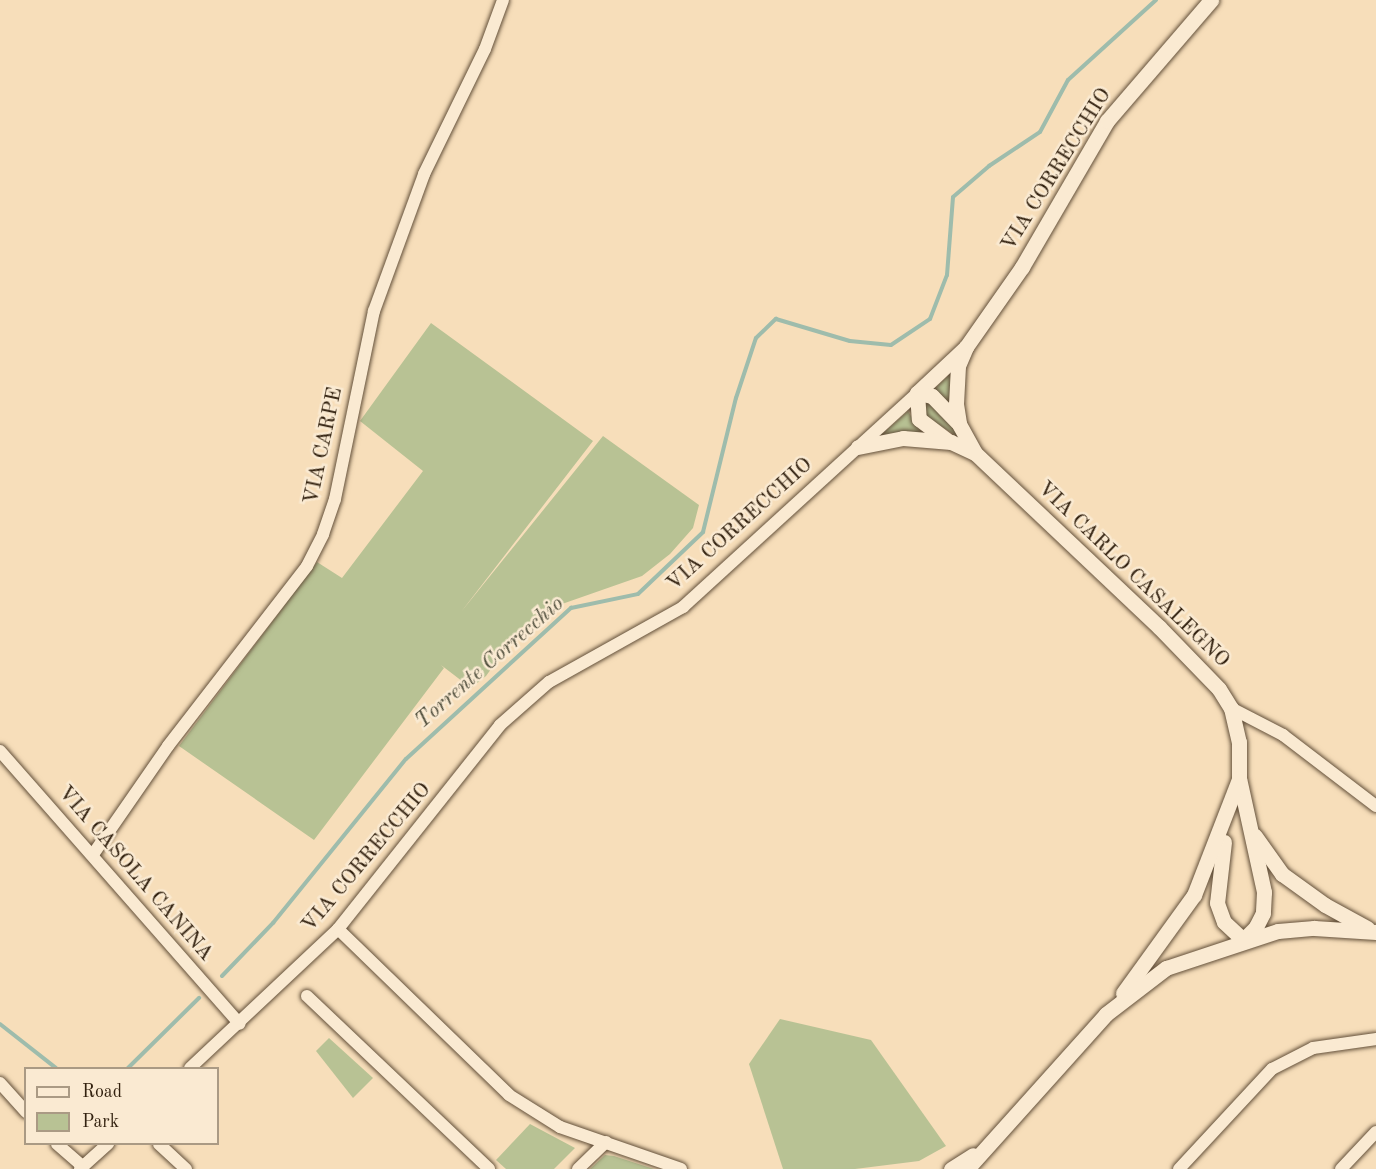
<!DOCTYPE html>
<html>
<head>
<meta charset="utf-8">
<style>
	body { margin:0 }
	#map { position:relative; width:1376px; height:1169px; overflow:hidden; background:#f7deba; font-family:"Old Standard TT",serif }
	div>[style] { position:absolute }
	.green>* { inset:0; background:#b8c294 }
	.stream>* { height:4px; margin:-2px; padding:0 2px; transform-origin:2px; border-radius:2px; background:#9ebcac }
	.roads { filter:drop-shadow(0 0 2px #63503a) drop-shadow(0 0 2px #63503a) }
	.minor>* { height:12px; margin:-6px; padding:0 6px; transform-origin:6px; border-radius:6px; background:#faead2 }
	.tertiary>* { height:15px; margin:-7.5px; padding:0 7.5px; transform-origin:7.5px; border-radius:7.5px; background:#faead2 }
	span { translate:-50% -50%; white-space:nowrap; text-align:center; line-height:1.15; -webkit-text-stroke:5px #faead2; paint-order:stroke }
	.street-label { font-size:21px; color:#32210f }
	.water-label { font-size:22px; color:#52503e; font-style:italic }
	.legend { position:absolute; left:24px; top:1067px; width:195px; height:78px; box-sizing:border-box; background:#faead2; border:2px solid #aa9a84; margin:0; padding:8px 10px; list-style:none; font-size:18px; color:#32210f }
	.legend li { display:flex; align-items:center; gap:12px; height:30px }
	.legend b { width:30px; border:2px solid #aa9a84 }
</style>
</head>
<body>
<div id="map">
	<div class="green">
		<i style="clip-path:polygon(431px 323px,593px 441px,461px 612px,603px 436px,699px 505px,693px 528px,670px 554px,642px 576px,562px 604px,521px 628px,486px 676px,471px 688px,441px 665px,444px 668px,314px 840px,179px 746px,317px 562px,342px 578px,423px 471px,360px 421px)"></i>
		<i style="clip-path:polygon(952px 372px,952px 409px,931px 392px)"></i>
		<i style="clip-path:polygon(924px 402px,936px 403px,960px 438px,921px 414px)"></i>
		<i style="clip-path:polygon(908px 411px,917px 426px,931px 437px,880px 436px)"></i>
		<i style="clip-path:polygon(780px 1019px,871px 1040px,946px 1146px,919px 1161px,855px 1169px,783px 1169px,749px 1064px)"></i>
		<i style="clip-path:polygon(329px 1038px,373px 1078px,353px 1098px,316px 1051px)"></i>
		<i style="clip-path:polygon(530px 1124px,575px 1148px,554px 1169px,506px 1169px,496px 1160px)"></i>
		<i style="clip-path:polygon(605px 1155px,614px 1156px,654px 1169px,590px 1169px)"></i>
	</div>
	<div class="stream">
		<i style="left:222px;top:976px;width:74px;rotate:-46.1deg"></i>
		<i style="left:273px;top:923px;width:211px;rotate:-51deg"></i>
		<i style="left:406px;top:759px;width:224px;rotate:-42.5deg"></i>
		<i style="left:571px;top:608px;width:68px;rotate:-11.8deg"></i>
		<i style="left:638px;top:594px;width:90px;rotate:-43.6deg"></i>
		<i style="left:703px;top:532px;width:138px;rotate:-76.2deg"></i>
		<i style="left:736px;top:398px;width:63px;rotate:-71.6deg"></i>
		<i style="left:756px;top:338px;width:28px;rotate:-44deg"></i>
		<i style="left:776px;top:319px;width:77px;rotate:16.6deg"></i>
		<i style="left:850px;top:341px;width:41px;rotate:5.6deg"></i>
		<i style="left:891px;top:345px;width:47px;rotate:-33.7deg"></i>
		<i style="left:930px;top:319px;width:47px;rotate:-68.9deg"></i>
		<i style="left:947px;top:275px;width:78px;rotate:-85.6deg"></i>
		<i style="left:953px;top:197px;width:48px;rotate:-40.7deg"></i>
		<i style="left:989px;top:166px;width:61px;rotate:-33.7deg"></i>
		<i style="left:1040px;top:132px;width:59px;rotate:-61.7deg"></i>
		<i style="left:1068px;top:80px;width:119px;rotate:-42.3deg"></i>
		<i style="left:0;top:1024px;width:71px;rotate:38.2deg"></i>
		<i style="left:128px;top:1068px;width:100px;rotate:-44.6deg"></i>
	</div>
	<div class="roads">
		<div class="minor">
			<i style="left:1231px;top:708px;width:59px;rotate:27.4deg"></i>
			<i style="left:1283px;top:735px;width:117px;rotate:37.4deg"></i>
			<i style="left:0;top:751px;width:363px;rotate:48.7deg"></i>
			<i style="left:94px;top:853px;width:130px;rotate:-55.3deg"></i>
			<i style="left:168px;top:746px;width:227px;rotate:-52.3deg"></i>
			<i style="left:307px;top:566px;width:36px;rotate:-63deg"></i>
			<i style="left:323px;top:534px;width:37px;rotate:-71deg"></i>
			<i style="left:335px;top:499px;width:192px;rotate:-78.3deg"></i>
			<i style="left:374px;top:311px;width:146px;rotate:-69.9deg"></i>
			<i style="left:424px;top:174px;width:139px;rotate:-64deg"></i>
			<i style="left:485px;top:49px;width:52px;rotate:-69.8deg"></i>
			<i style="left:338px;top:929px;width:238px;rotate:44.1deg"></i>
			<i style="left:509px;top:1095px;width:60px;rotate:32.1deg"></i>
			<i style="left:560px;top:1127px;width:128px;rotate:19.1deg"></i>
			<i style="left:307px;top:996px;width:251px;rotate:43.5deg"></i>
			<i style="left:190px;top:1068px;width:203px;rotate:-43.2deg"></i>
			<i style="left:338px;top:929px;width:260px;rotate:-51.5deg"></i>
			<i style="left:500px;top:725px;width:65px;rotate:-41.3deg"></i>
			<i style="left:549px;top:682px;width:154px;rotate:-29.2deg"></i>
			<i style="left:683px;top:607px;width:317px;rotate:-42.4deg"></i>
			<i style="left:0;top:1083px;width:39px;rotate:48deg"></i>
			<i style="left:57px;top:1144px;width:35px;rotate:41deg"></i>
			<i style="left:159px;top:1144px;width:37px;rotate:43deg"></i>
			<i style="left:80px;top:1169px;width:38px;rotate:-42deg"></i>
			<i style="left:578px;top:1169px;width:39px;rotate:-44deg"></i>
			<i style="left:1179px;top:1169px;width:137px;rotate:-47.1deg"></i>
			<i style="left:1272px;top:1069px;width:46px;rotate:-27.1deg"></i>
			<i style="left:1313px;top:1048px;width:64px;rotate:-8.1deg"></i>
			<i style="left:1341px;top:1169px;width:51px;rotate:-46.6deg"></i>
		</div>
		<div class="tertiary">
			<i style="left:966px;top:347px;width:21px;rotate:113deg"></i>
			<i style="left:958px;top:366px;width:38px;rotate:93deg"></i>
			<i style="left:956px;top:404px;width:20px;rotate:81deg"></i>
			<i style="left:959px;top:424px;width:33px;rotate:61deg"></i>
			<i style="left:975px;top:453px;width:253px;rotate:43.4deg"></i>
			<i style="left:1159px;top:627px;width:86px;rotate:45.9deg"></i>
			<i style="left:1219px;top:689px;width:22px;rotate:58deg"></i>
			<i style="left:1231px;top:708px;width:35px;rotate:77deg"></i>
			<i style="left:1239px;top:742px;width:36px;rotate:90deg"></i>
			<i style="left:1239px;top:778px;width:117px;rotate:77.6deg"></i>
			<i style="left:1264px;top:892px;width:21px;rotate:93deg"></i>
			<i style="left:1263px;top:913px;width:16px;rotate:117deg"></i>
			<i style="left:1256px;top:927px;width:18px;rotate:135deg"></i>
			<i style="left:917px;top:393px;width:67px;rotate:-43.2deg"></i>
			<i style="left:966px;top:347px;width:98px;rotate:-55deg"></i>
			<i style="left:1022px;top:267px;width:169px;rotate:-59.8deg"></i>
			<i style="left:1107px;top:121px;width:160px;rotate:-49.3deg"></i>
			<i style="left:917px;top:393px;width:26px;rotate:86deg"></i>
			<i style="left:919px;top:419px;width:36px;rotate:37deg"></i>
			<i style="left:917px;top:393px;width:15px;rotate:11deg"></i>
			<i style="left:932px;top:396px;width:36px;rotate:46deg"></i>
			<i style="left:858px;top:447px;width:46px;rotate:-11.3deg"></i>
			<i style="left:903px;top:438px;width:48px;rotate:4.8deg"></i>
			<i style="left:951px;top:442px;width:26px;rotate:25deg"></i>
			<i style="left:1255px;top:836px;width:47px;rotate:54.6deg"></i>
			<i style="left:1282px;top:874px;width:53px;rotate:35.8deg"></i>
			<i style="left:1325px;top:905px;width:48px;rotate:28.7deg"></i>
			<i style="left:1224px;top:842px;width:61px;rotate:96.5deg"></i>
			<i style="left:1217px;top:903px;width:20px;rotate:70deg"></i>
			<i style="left:1224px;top:922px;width:26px;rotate:43deg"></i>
			<i style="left:1123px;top:993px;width:121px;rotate:-54.1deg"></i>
			<i style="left:1194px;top:895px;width:124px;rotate:-68.8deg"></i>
			<i style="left:951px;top:1169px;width:26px;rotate:-32deg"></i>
			<i style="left:967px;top:1169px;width:208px;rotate:-48.1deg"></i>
			<i style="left:1106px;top:1014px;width:76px;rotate:-37.5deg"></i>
			<i style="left:1166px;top:968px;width:118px;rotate:-18.3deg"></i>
			<i style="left:1278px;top:931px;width:36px;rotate:-5deg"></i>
			<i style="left:1314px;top:928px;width:62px;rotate:3.7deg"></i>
		</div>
	</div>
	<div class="street-label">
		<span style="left:1057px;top:170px;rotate:-58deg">VIA CORRECCHIO</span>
		<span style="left:324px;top:446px;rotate:-78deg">VIA CARPE</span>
		<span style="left:740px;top:525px;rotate:-42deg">VIA CORRECCHIO</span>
		<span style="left:1133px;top:575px;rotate:44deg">VIA CARLO CASALEGNO</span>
		<span style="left:367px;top:858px;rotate:-50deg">VIA CORRECCHIO</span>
		<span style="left:135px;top:874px;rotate:49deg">VIA CASOLA CANINA</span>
	</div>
	<div class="water-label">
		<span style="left:490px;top:663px;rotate:-41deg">Torrente Correcchio</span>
	</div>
	<ul class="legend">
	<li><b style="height:8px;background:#faead2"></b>Road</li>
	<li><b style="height:16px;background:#b8c294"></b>Park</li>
	</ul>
</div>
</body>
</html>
